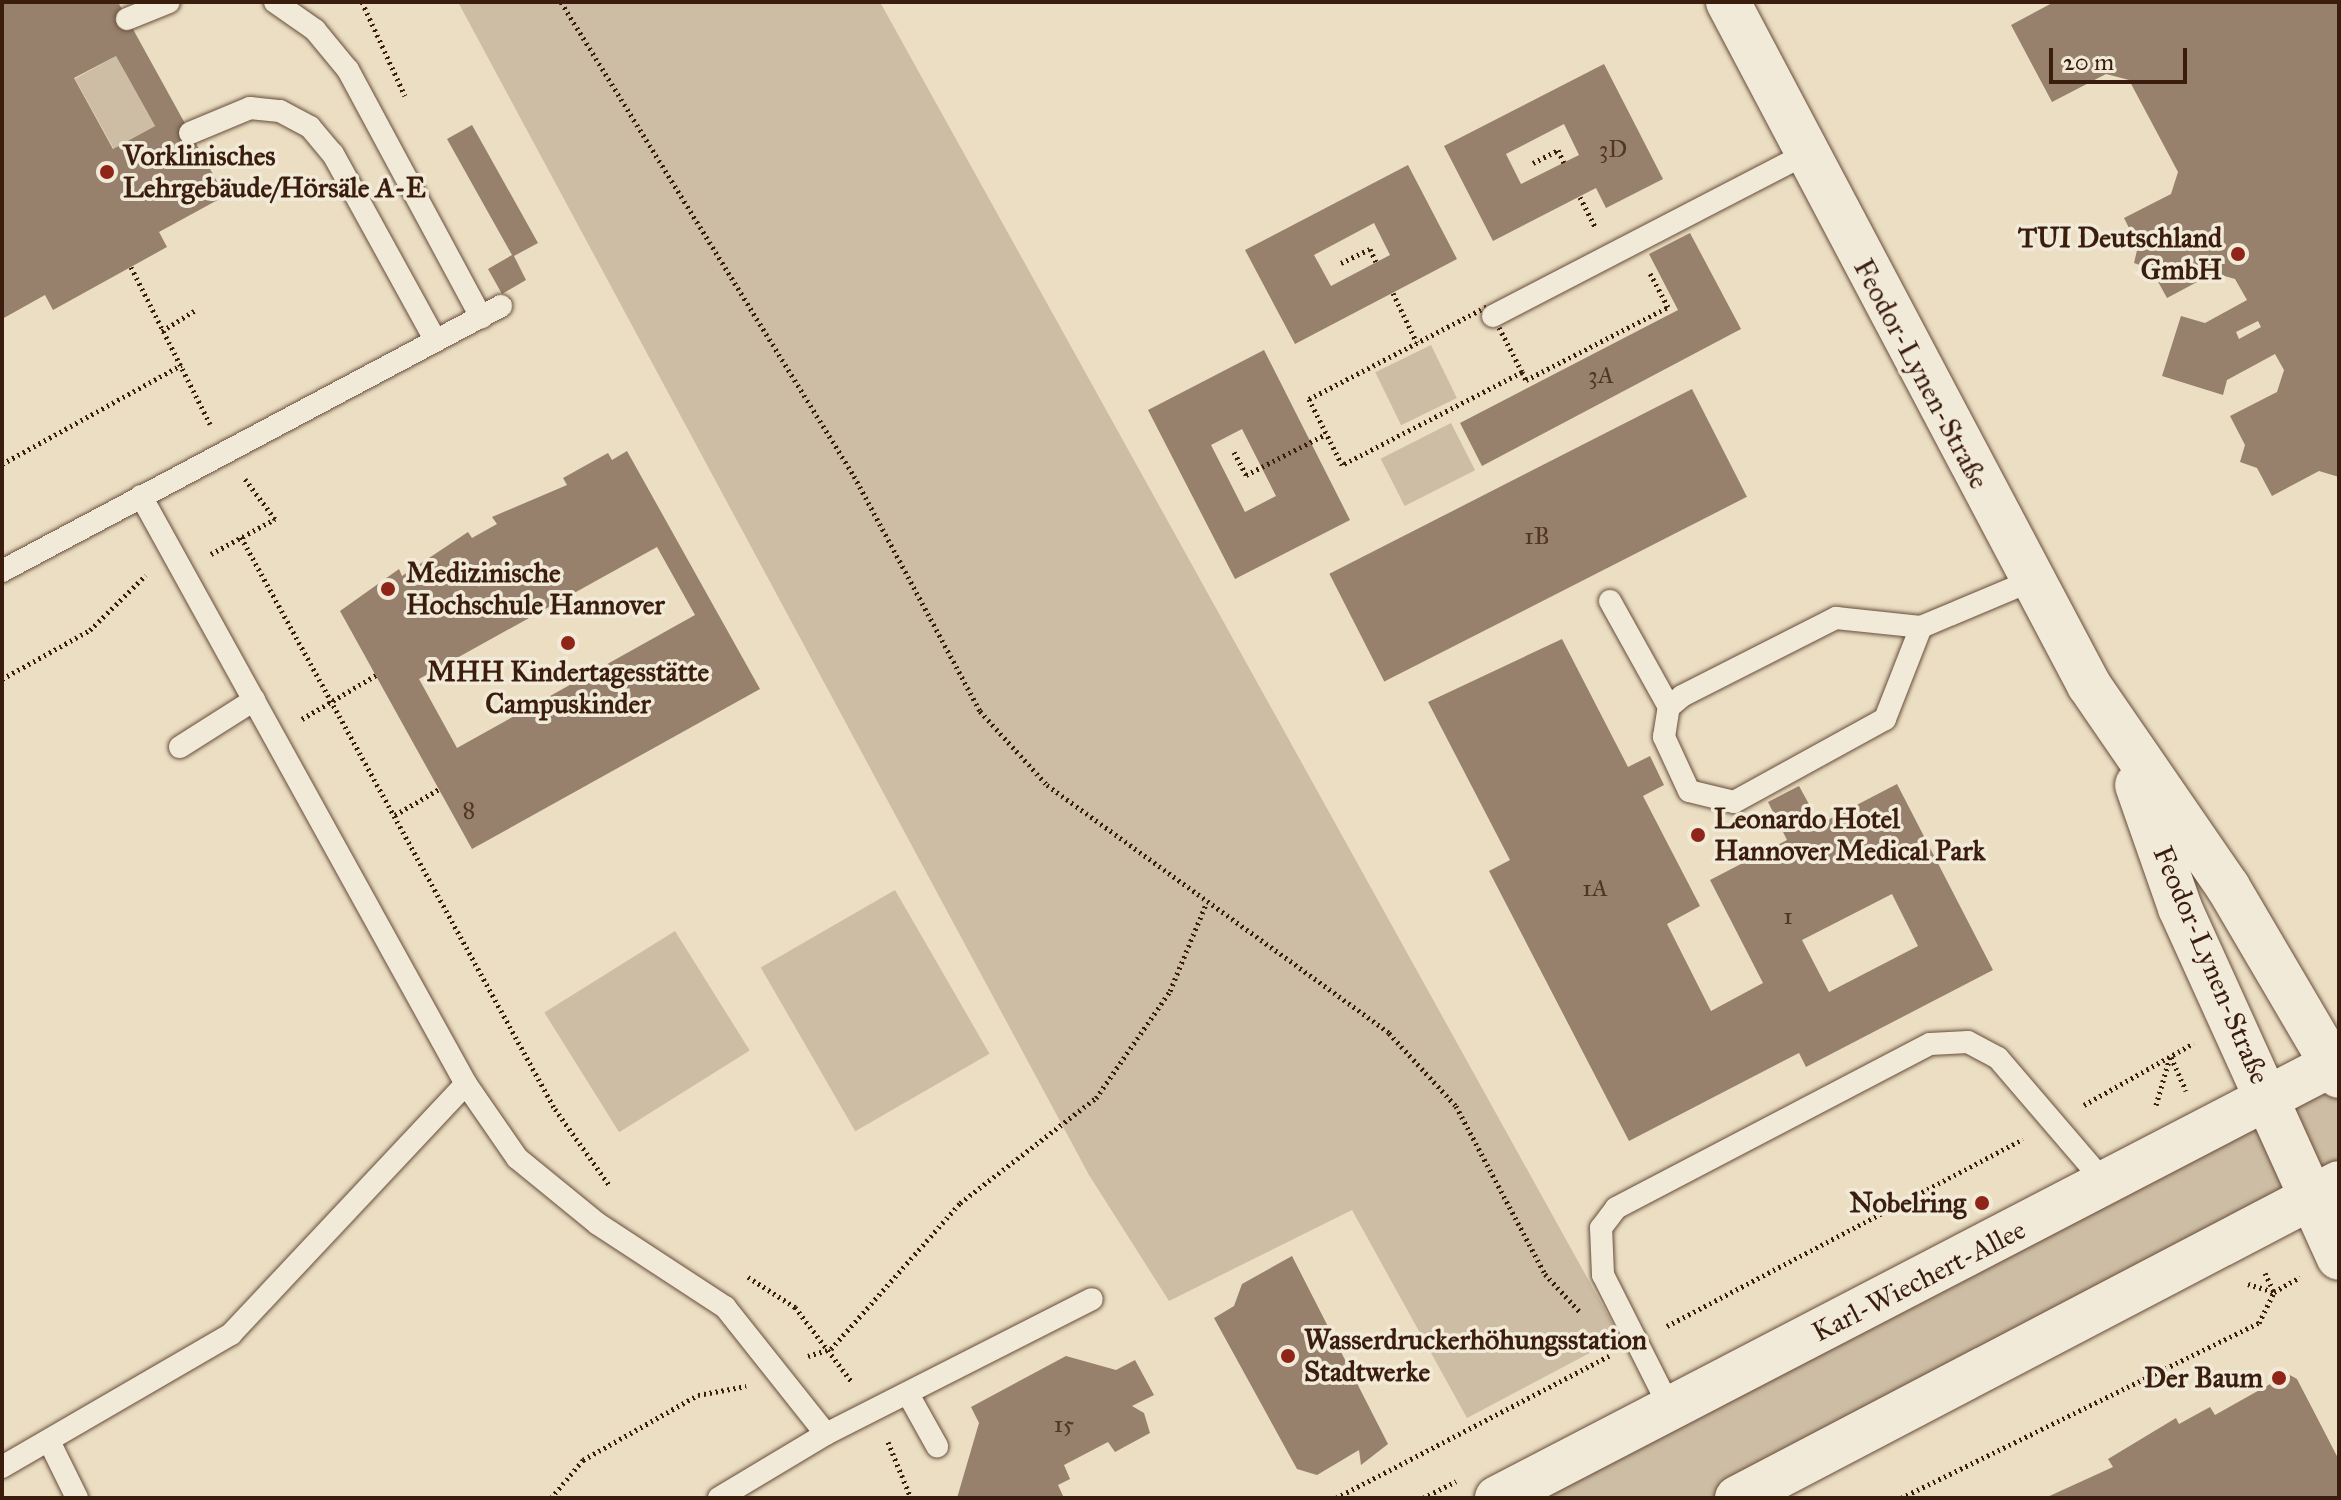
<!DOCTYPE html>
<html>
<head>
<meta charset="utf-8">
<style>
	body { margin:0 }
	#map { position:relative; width:2341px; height:1500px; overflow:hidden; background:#ebdec3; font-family:"IM FELL Great Primer",serif }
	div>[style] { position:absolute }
	.green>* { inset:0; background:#cdbda4; transform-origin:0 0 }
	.building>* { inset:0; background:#97816c; transform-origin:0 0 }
	.path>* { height:5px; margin-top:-2.5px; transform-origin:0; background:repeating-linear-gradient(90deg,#3b1d0d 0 2px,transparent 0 6px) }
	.roads { filter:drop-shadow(0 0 2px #674d3a) drop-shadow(0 0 2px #674d3a) }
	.lane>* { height:22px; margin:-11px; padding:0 11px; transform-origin:11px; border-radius:11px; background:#f2ead8 }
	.street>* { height:44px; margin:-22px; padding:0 22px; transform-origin:22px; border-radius:22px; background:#f2ead8 }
	.secondary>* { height:44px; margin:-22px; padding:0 22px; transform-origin:22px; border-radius:22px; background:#f2ead8 }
	.dots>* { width:22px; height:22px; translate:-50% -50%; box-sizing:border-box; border:4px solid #f2ead8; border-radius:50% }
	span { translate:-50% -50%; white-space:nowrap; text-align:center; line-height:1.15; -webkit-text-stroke:7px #f2ead8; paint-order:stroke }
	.number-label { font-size:24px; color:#523625 }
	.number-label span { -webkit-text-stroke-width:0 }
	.poi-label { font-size:28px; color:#3b1d0d; font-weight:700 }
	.left { translate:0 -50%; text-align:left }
	.right { translate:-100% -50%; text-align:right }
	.street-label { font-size:28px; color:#3b1d0d }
	.frame { position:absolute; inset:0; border:4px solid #3b1d0d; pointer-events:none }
	.scale { position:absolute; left:2049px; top:48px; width:138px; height:36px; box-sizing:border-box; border:4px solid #3b1d0d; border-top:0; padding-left:10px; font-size:24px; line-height:28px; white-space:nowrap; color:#3b1d0d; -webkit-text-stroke:6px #f2ead8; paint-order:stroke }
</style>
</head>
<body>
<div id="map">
	<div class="green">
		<i style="clip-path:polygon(458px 2px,880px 2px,1620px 1337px,1467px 1418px,1352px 1210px,1169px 1301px,1089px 1175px)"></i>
		<i style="left:116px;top:56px;width:80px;height:47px;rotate:61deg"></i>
		<i style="left:1431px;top:345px;width:59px;height:62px;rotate:64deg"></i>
		<i style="left:1451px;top:423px;width:53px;height:79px;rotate:63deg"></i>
		<i style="left:895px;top:890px;width:189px;height:155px;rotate:60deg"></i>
		<i style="left:675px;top:931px;width:141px;height:154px;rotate:58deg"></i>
		<i style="clip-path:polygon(2339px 1061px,2339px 1183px,1731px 1498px,1495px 1498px)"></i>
	</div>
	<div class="building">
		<i style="clip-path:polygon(evenodd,2px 2px,118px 2px,225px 196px,159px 232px,167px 247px,53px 310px,45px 295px,2px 319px,2px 2px,116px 56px,155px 126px,113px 149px,74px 78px,116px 56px)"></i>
		<i style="clip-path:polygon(evenodd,2054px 2px,2339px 2px,2339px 477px,2319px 471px,2272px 496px,2257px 468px,2240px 462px,2245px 445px,2230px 416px,2277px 392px,2284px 370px,2275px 354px,2227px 380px,2223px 395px,2162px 376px,2181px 316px,2205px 323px,2247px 300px,2235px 279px,2214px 273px,2167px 298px,2151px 269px,2134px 263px,2138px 246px,2124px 218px,2171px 194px,2178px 172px,2129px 80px,2106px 74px,2052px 102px,2011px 25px,2054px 2px,2258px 321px,2261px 327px,2239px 339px,2236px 332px,2258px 321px)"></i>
		<i style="clip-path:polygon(evenodd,1604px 64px,1663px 179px,1606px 208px,1596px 188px,1493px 241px,1444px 146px,1604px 64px,1564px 124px,1579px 155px,1521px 184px,1506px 154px,1564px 124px)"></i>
		<i style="clip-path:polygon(472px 125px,538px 243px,514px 256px,526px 280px,502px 294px,488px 269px,512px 255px,447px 139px)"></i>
		<i style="clip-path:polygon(evenodd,1408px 165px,1457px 259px,1295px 344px,1245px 250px,1408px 165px,1374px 223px,1390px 255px,1331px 286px,1314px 255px,1374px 223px)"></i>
		<i style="clip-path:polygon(1690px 233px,1741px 329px,1482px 466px,1460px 423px,1678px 310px,1649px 254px)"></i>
		<i style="clip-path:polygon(evenodd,1264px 350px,1350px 520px,1235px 579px,1148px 410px,1264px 350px,1242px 429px,1276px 496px,1245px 512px,1211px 445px,1242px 429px)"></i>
		<i style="left:1692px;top:389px;width:121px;height:407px;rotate:63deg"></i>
		<i style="clip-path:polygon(evenodd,627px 451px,760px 689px,472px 849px,340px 611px,399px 569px,402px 576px,468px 532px,472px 538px,497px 524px,492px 517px,567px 485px,563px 478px,608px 453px,612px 460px,627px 451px,657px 547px,695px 615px,457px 748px,419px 679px,657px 547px)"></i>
		<i style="clip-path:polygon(evenodd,1562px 639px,1628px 767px,1650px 756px,1664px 785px,1643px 796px,1700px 906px,1667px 924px,1711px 1011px,1763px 983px,1710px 880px,1787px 840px,1768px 802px,1799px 786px,1820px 824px,1897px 784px,1993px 970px,1806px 1067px,1799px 1053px,1629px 1141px,1489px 871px,1510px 860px,1428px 702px,1562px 639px,1892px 894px,1918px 946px,1829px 992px,1802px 940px,1892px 894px)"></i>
		<i style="clip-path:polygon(1292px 1256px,1388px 1444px,1361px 1465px,1359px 1450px,1317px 1475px,1297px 1469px,1214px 1318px,1234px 1306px,1242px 1284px)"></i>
		<i style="clip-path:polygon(1066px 1356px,1116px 1370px,1135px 1360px,1154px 1395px,1132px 1406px,1144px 1413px,1150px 1433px,1115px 1452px,1108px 1442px,1064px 1465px,1070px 1479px,1058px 1485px,1064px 1498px,957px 1498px,979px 1423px,971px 1407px)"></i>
		<i style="clip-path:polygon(2288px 1374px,2297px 1379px,2339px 1460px,2339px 1498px,2045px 1498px,2113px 1467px,2108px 1459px,2176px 1418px,2179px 1424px,2210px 1407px,2215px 1415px)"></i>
	</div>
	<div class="path">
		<i style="left:362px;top:2px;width:103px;rotate:65.4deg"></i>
		<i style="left:561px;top:2px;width:557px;rotate:58.28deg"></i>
		<i style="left:854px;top:476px;width:267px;rotate:61.8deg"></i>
		<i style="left:980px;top:711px;width:100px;rotate:47.8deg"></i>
		<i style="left:1047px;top:785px;width:422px;rotate:35.9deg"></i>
		<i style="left:1389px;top:1033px;width:99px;rotate:47.5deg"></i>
		<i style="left:1456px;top:1106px;width:190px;rotate:62.1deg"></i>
		<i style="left:1545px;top:1274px;width:52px;rotate:47.4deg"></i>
		<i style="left:1533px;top:163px;width:28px;rotate:-27deg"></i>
		<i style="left:1558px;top:150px;width:14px;rotate:65deg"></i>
		<i style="left:1580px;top:197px;width:34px;rotate:63deg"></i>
		<i style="left:1341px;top:263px;width:32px;rotate:-26deg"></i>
		<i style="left:1370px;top:249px;width:14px;rotate:65deg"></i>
		<i style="left:131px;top:267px;width:176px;rotate:63.3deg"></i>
		<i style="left:1393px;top:293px;width:55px;rotate:64.4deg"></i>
		<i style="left:1488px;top:306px;width:74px;rotate:62.7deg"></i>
		<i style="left:1522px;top:372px;width:203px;rotate:152.7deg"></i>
		<i style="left:1342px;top:465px;width:74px;rotate:-116.6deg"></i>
		<i style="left:1309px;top:399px;width:202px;rotate:-27.5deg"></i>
		<i style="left:162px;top:331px;width:38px;rotate:-32deg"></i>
		<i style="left:1522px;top:372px;width:9px;rotate:63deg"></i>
		<i style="left:1526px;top:380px;width:160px;rotate:-27.2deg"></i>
		<i style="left:1668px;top:307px;width:38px;rotate:-118deg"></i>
		<i style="left:1234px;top:452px;width:26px;rotate:62deg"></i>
		<i style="left:1246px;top:475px;width:90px;rotate:-27.1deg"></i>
		<i style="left:2px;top:464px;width:205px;rotate:-28.9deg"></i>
		<i style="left:241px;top:537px;width:653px;rotate:61.24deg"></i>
		<i style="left:555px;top:1109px;width:95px;rotate:54.5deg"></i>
		<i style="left:211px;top:554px;width:73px;rotate:-28.7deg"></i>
		<i style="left:275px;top:519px;width:50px;rotate:-126.9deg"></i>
		<i style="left:2px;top:679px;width:101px;rotate:-29.1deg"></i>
		<i style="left:90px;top:630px;width:78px;rotate:-44.5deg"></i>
		<i style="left:302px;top:719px;width:86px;rotate:-30.7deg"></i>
		<i style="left:395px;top:815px;width:51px;rotate:-30.6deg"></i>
		<i style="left:2171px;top:1057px;width:37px;rotate:66deg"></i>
		<i style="left:2084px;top:1105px;width:126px;rotate:-29.4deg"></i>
		<i style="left:2156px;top:1105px;width:50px;rotate:-73.7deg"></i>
		<i style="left:2265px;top:1273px;width:21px;rotate:65deg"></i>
		<i style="left:748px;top:1277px;width:56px;rotate:32.6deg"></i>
		<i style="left:795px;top:1307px;width:94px;rotate:52.8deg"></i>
		<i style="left:2248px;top:1284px;width:27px;rotate:17deg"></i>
		<i style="left:1667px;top:1326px;width:402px;rotate:-27.7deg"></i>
		<i style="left:808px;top:1356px;width:24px;rotate:-17deg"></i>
		<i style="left:831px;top:1349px;width:195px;rotate:-48.5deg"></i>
		<i style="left:960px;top:1203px;width:172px;rotate:-37.7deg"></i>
		<i style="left:1096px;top:1098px;width:130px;rotate:-55.3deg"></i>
		<i style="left:1170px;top:991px;width:94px;rotate:-67.5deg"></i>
		<i style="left:888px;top:1442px;width:61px;rotate:67.7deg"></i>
		<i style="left:551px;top:1498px;width:50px;rotate:-49.9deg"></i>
		<i style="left:583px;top:1460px;width:132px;rotate:-29.5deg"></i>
		<i style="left:698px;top:1395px;width:49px;rotate:-10.6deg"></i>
		<i style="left:1336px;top:1498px;width:308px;rotate:-27.5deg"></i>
		<i style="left:1423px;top:1498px;width:37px;rotate:-27deg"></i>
		<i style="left:1901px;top:1498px;width:398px;rotate:-26.1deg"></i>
		<i style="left:2259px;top:1323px;width:34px;rotate:-64deg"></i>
		<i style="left:2274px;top:1292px;width:30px;rotate:-30deg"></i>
	</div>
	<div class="roads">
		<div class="lane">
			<i style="left:275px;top:2px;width:49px;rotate:35deg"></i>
			<i style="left:315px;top:30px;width:52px;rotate:50.5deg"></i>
			<i style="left:348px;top:70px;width:281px;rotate:61.7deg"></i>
			<i style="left:127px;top:19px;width:45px;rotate:-22deg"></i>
			<i style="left:190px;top:133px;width:65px;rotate:-22.6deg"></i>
			<i style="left:250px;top:108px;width:30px;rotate:6deg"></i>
			<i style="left:280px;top:111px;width:34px;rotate:28deg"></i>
			<i style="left:310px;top:127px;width:35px;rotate:50deg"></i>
			<i style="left:333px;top:154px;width:213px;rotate:61.2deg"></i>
			<i style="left:1493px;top:316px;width:352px;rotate:-27.4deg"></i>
			<i style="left:141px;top:496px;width:672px;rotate:61.07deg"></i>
			<i style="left:466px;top:1084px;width:90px;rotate:55.4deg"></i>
			<i style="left:517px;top:1158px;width:104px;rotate:39.2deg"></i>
			<i style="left:598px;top:1224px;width:152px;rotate:33.2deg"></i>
			<i style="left:725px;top:1307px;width:162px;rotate:51.5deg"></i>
			<i style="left:2px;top:571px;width:565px;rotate:-27.97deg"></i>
			<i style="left:1610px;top:601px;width:121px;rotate:60.9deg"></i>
			<i style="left:1921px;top:627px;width:99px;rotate:111.4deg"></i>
			<i style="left:1885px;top:719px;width:172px;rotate:151.2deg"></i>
			<i style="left:1734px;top:802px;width:46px;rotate:-166.3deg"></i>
			<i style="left:1689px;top:791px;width:60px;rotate:-114.8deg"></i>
			<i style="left:1664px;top:737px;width:30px;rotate:-81deg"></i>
			<i style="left:1669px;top:707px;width:17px;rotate:-40deg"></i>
			<i style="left:1682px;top:696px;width:173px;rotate:-26.9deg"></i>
			<i style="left:1836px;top:618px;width:85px;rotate:6deg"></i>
			<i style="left:1921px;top:627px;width:121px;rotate:-22.8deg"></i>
			<i style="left:180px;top:747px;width:88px;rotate:-32.4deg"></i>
			<i style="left:908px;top:1394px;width:60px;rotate:60.9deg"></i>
			<i style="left:1670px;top:1408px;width:149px;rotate:-116.7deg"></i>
			<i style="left:1603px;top:1275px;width:47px;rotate:-92.4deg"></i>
			<i style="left:1601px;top:1228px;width:25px;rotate:-53deg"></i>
			<i style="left:1616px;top:1208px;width:354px;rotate:-27.6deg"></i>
			<i style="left:1930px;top:1044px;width:38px;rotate:-3deg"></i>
			<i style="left:1968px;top:1042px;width:34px;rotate:28deg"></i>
			<i style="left:1998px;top:1058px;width:166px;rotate:49.4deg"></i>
			<i style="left:49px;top:1441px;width:64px;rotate:63.8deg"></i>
			<i style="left:2px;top:1467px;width:265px;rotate:-30.1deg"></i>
			<i style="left:231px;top:1334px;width:343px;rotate:-46.8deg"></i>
			<i style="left:719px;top:1498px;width:125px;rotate:-30.9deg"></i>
			<i style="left:826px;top:1434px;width:298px;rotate:-26.9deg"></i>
		</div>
		<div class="street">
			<i style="left:1728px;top:2px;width:773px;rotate:62.14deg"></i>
			<i style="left:2089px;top:685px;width:245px;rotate:55.5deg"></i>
			<i style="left:2228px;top:887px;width:219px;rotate:59.6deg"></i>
			<i style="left:2137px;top:785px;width:130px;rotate:70.7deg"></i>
			<i style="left:2180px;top:908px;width:384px;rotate:65.6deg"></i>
		</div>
		<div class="secondary">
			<i style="left:1497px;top:1498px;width:949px;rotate:-27.43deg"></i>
			<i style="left:1737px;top:1498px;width:679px;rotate:-27.62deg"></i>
		</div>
	</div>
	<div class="dots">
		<i style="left:107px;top:172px;background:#8f2418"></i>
		<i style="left:2238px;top:254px;background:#8f2418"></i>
		<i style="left:388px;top:589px;background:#8f2418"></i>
		<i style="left:568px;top:643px;background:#8f2418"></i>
		<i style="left:1698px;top:835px;background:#8f2418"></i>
		<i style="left:1982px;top:1203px;background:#8f2418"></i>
		<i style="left:1288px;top:1356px;background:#8f2418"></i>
		<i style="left:2279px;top:1378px;background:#8f2418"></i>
	</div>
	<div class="number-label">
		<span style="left:1613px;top:150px">3D</span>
		<span style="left:1601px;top:376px">3A</span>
		<span style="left:1537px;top:537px">1B</span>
		<span style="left:469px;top:811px">8</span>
		<span style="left:1595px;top:889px">1A</span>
		<span style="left:1788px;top:917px">1</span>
		<span style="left:1064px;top:1425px">15</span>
	</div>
	<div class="poi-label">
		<span class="left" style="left:123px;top:172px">Vorklinisches<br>Lehrgebäude/Hörsäle A-E</span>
		<span class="right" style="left:2222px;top:254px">TUI Deutschland<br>GmbH</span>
		<span class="left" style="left:406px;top:589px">Medizinische<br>Hochschule Hannover</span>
		<span style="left:568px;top:688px">MHH Kindertagesstätte<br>Campuskinder</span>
		<span class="left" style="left:1714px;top:835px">Leonardo Hotel<br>Hannover Medical Park</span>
		<span class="right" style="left:1966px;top:1203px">Nobelring</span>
		<span class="left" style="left:1304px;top:1356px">Wasserdruckerhöhungsstation<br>Stadtwerke</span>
		<span class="right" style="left:2263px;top:1378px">Der Baum</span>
	</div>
	<div class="street-label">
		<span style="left:1921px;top:374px;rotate:62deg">Feodor-Lynen-Straße</span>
		<span style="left:2211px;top:965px;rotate:67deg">Feodor-Lynen-Straße</span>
		<span style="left:1919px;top:1281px;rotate:-27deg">Karl-Wiechert-Allee</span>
	</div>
	<div class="frame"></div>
	<div class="scale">20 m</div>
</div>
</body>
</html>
